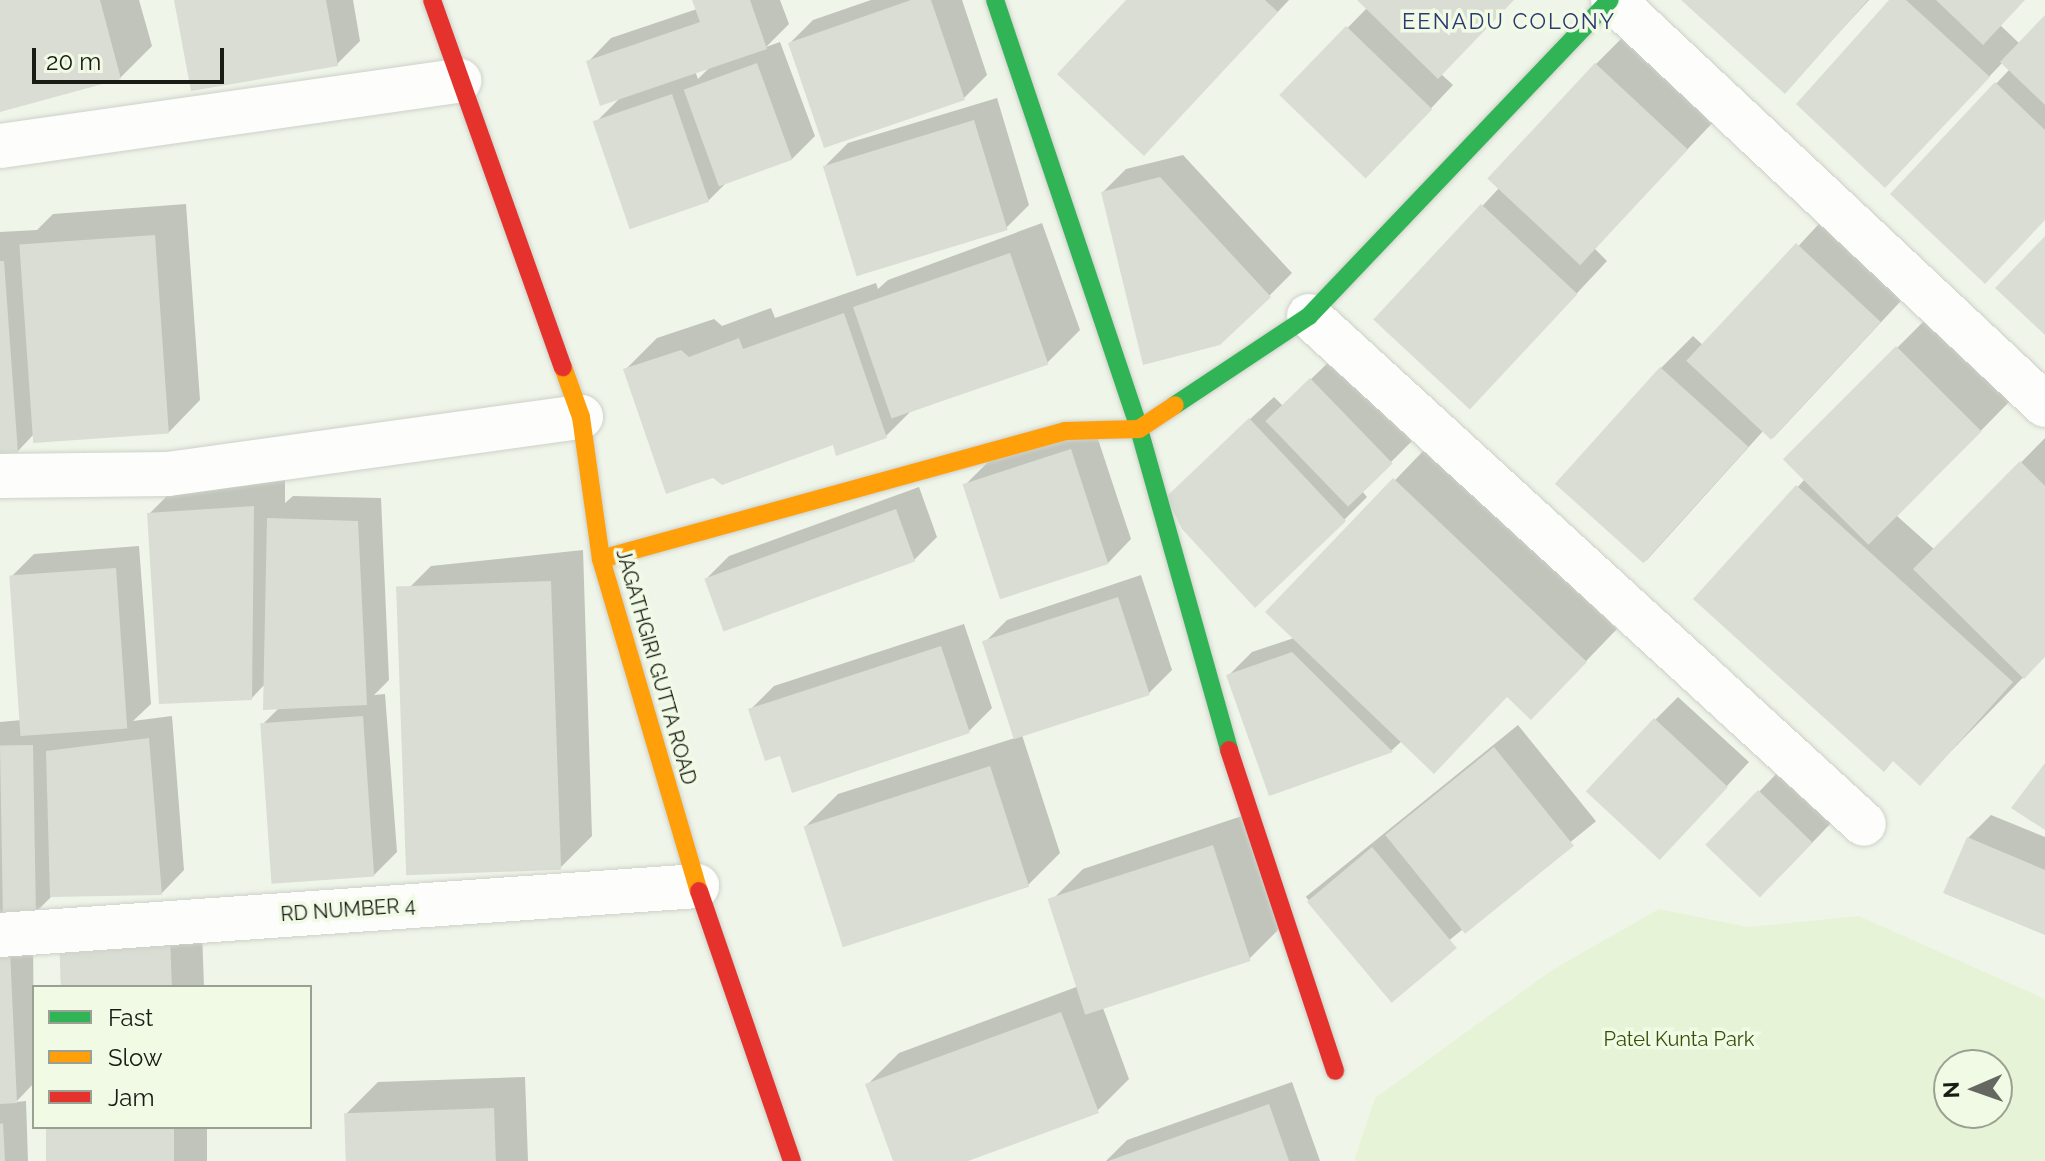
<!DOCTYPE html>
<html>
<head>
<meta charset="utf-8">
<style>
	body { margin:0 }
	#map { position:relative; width:2045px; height:1161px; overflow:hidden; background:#f0f5ea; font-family:Raleway,sans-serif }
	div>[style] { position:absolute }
	.green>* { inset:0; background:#e7f3d6 }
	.shadow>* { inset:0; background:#0003; transform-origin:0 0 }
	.building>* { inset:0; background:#d9ddd4; transform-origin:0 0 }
	.roads { filter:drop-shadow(0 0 2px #cdd1c8) drop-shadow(0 0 2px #cdd1c8) }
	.street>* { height:44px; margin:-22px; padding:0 22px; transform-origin:22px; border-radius:22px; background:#fdfefc }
	.fast>* { height:18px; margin:-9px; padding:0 9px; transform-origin:9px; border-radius:9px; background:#30b455 }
	.slow>* { height:18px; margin:-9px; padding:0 9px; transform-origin:9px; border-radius:9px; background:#ff9f0a }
	.jam>* { height:18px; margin:-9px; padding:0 9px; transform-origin:9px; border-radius:9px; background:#e5322d }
	span { translate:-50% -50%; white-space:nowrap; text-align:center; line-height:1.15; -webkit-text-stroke:7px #f1fae5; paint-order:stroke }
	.street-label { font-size:20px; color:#191c15 }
	.park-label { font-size:20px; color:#384d05 }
	.neighbourhood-label { font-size:22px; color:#2b3871; letter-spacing:2px }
	.legend { position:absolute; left:32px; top:985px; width:280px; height:144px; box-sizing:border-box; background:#f1fae5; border:2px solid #9ba192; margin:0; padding:10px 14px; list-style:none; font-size:24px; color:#191c15 }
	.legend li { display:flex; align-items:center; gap:16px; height:40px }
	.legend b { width:40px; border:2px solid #9ba192 }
	.north { position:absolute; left:1933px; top:1049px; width:80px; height:80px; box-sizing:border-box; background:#f1fae5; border:2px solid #9ba192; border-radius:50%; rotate:268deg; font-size:22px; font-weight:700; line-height:32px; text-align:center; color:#191c15 }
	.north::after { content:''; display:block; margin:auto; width:28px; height:36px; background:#646860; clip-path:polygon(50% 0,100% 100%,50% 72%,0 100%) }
	.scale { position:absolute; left:32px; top:48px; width:192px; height:36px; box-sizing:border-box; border:4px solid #191c15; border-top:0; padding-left:10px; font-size:24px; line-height:28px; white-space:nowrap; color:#191c15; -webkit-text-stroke:6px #f1fae5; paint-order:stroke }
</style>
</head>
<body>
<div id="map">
	<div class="green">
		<i style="clip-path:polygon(evenodd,1659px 909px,1748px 927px,1859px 916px,2045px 999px,2045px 1161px,1354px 1161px,1375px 1098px,1552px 970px,1659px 909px,1949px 1065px,1997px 1065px,1997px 1113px,1949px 1113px,1949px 1065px)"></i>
	</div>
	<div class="shadow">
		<i style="clip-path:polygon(0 0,139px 0,152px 46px,120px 78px,0 110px)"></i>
		<i style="clip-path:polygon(176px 0,353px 0,360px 41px,337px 64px)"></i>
		<i style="clip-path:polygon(evenodd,694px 0,780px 0,789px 24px,766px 47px,780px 42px,815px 136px,792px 159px,726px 183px,709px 200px,595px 123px,622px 96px,588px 62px,611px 38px,697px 9px,694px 0,712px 65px,698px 79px,695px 71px,712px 65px)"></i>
		<i style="clip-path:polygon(871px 0,962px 0,987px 75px,964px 98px,790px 43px,813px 20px)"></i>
		<i style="clip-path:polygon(1129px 0,1289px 0,1144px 154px)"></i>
		<i style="clip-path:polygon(1359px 0,1513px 0,1441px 74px,1453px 85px,1388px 154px,1282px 95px,1367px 8px)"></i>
		<i style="clip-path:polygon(1684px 0,1869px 0,1785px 91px)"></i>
		<i style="clip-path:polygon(1892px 0,2024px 0,2000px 25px,2020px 44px,2045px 18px,2045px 219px,1892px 194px,2010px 69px,2003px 62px,1917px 153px)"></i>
		<i style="clip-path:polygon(1628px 32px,1718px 117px,1594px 248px,1607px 261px,1470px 408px,1377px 320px,1499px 188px,1596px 64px)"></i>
		<i style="clip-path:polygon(997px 98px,1029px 205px,1006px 228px,825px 166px,848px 143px)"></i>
		<i style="clip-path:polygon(1183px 155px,1292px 273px,1269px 296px,1103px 192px,1126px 169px)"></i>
		<i style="clip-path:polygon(186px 204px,200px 400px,169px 432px,34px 434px,18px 451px,0 452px,0 232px,37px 230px,53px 214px)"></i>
		<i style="clip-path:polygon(1829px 213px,1912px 289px,1773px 438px,1764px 430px,1646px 561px,1661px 368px,1693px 336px,1705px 347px)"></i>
		<i style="clip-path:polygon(1042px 223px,1080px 330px,1048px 362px,910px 412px,886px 436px,834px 442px,625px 370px,657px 338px,714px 319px,722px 326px,771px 308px,775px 318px,876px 283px,878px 289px,888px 280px)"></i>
		<i style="clip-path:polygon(1929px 316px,2013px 398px,1897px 516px,1935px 550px,2045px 438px,2045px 655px,1920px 783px,1696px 599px,1805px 479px,1897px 348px)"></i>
		<i style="clip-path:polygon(1334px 357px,1413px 440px,1362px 491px,1367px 497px,1344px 520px,1191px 474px,1274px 397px,1283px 406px)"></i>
		<i style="clip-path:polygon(1094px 427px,1131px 539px,1108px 563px,965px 485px,988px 462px)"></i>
		<i style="clip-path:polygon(1427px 447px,1617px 629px,1563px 685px,1508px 695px,1402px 741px,1392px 750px,1270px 794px,1229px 675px,1252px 652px,1294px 638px,1268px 612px)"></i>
		<i style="clip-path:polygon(285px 475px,285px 503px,293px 496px,381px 498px,389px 680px,374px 695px,385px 694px,397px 852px,374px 875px,262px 725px,280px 707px,266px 683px,252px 698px,149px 514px,181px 482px)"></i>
		<i style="clip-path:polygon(919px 487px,937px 537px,914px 560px,706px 579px,729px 556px)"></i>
		<i style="clip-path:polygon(139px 546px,151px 704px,133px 721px,172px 716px,184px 870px,161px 894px,53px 895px,36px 912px,0 914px,0 722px,22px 720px,11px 577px,34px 554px)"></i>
		<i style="clip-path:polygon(583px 550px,592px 836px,560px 868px,399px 598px,431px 566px)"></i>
		<i style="clip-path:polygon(1141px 575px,1172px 670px,1149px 693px,1022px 735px,1060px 853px,1028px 885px,806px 826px,838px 794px,1015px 738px,984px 643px,1007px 620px)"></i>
		<i style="clip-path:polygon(964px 624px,992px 708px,969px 731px,781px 754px,750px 710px,774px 686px)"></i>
		<i style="clip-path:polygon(1678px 697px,1749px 762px,1683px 834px,1655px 720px)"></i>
		<i style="left:1518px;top:725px;width:124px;height:273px;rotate:51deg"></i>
		<i style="clip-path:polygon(1782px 768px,1835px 819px,1784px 872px,1708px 845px)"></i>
		<i style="clip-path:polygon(1245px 815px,1281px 927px,1249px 959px,1103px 1008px,1129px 1079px,1097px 1111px,962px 1161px,896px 1161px,867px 1085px,899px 1053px,1079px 986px,1051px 901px,1083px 869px)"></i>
		<i style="clip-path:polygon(1991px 815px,2045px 837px,2045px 933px,1968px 838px)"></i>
		<i style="clip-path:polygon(201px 903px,204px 987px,63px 987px)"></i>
		<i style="clip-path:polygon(33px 928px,34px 1083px,16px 1102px,26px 1101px,28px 1161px,0 1161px,0 929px)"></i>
		<i style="clip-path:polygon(525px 1077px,528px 1161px,347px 1161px,346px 1114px,378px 1082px)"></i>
		<i style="clip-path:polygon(1292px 1082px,1320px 1161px,1106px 1161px,1127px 1140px)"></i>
		<i style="left:48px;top:1127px;width:159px;height:34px"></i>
	</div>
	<div class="building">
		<i style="clip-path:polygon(0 0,100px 0,121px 79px,0 112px)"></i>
		<i style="clip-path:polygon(174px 0,326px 0,338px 66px,191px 91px)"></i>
		<i style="clip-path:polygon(692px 0,750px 0,767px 49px,600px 106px,586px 61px,700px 22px)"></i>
		<i style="clip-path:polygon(911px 0,931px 0,965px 100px,824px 148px,788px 43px)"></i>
		<i style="clip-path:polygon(1126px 0,1265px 0,1278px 12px,1144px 156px,1057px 74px)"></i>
		<i style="clip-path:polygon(1357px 0,1514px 0,1438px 79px)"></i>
		<i style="clip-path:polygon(1681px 0,1868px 0,1785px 94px)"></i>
		<i style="clip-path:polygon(1889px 0,1906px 0,1990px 77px,1885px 188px,1796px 104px)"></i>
		<i style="clip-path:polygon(1936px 0,2025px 0,1983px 45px)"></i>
		<i style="clip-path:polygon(2045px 15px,2045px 105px,2000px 62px)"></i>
		<i style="left:1346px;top:26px;width:120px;height:96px;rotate:44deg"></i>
		<i style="left:757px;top:63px;width:103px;height:78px;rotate:70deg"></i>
		<i style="left:1595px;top:63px;width:127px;height:158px;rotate:43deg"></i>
		<i style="clip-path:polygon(1995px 82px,2045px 130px,2045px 220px,1985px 284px,1890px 194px)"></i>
		<i style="left:672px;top:94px;width:114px;height:84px;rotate:71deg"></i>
		<i style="left:974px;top:120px;width:115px;height:158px;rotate:73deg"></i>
		<i style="clip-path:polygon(1160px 177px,1271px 297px,1220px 345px,1143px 365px,1101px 192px)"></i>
		<i style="left:1481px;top:204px;width:132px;height:158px;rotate:43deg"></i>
		<i style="left:155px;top:235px;width:199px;height:136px;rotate:86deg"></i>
		<i style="clip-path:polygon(2045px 236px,2045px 335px,1995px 288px)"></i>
		<i style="left:1796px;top:243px;width:116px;height:161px;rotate:43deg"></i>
		<i style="left:1010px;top:253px;width:118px;height:166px;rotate:71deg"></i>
		<i style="clip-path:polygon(0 261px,4px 261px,18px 453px,0 454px)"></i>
		<i style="clip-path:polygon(844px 313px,887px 438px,836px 456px,833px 445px,722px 485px,713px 478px,666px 494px,623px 369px,681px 350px,689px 357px,739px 338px,743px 349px)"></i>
		<i style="left:1896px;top:346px;width:121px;height:160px;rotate:45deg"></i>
		<i style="left:1660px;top:367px;width:119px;height:157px;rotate:42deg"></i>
		<i style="left:1310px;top:378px;width:119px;height:62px;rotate:46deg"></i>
		<i style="clip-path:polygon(1249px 418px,1346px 521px,1255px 608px,1182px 529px,1166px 497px)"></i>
		<i style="left:1071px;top:449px;width:121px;height:114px;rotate:72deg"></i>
		<i style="clip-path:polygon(2020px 461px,2045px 486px,2045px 657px,2024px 679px,1913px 569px)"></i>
		<i style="clip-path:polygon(1393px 478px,1587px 662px,1531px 720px,1507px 697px,1434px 774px,1265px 612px)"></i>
		<i style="clip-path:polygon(1796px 485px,2013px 682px,1920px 786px,1893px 761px,1884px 772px,1693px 599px)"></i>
		<i style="clip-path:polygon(254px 506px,252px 700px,159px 704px,147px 513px)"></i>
		<i style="left:896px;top:509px;width:56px;height:204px;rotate:70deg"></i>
		<i style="clip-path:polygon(267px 518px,358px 521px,367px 705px,263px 710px)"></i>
		<i style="left:116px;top:568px;width:161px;height:107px;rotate:86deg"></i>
		<i style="left:551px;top:581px;width:289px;height:155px;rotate:88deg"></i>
		<i style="left:1118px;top:597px;width:103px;height:143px;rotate:72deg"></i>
		<i style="clip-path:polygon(941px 646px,970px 733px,792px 793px,780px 756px,765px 761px,748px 709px)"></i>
		<i style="clip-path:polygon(1292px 652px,1393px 752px,1269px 796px,1226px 675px)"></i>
		<i style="left:363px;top:716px;width:161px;height:103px;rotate:86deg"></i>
		<i style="left:1654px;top:718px;width:101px;height:100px;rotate:43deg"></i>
		<i style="clip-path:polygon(149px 738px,162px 895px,50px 897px,46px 751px)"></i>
		<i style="left:33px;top:745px;width:169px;height:33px;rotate:89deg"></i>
		<i style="left:1494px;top:747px;width:127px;height:140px;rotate:51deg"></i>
		<i style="clip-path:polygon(2045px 763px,2045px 830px,2011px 808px)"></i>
		<i style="left:990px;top:766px;width:127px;height:196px;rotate:72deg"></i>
		<i style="left:1758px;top:790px;width:76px;height:76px;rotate:44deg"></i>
		<i style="clip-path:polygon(1967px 837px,2045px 870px,2045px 935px,1943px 893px)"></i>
		<i style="left:1213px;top:845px;width:122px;height:174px;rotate:72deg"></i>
		<i style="left:1372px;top:847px;width:132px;height:85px;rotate:50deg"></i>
		<i style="left:170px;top:934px;width:53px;height:111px;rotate:88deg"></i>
		<i style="clip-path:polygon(0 950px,10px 950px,17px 1103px,0 1104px)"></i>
		<i style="clip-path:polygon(1061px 1012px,1099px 1113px,968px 1161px,893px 1161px,865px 1084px)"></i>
		<i style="clip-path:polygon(1269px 1104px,1289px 1161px,1108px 1161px)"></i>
		<i style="left:494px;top:1108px;width:53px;height:150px;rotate:88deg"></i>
		<i style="clip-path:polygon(3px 1123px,5px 1161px,0 1161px,0 1124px)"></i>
		<i style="left:46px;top:1127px;width:128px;height:34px"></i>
	</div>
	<div class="roads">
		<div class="street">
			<i style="left:1613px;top:0;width:592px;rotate:43.15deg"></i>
			<i style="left:0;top:146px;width:464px;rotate:-8.1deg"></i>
			<i style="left:1309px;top:316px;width:752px;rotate:42.47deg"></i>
			<i style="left:0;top:476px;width:168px;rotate:-0.7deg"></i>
			<i style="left:168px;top:474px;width:417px;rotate:-7.9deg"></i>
			<i style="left:0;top:935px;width:699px;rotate:-4.02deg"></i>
		</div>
		<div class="fast">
			<i style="left:995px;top:0;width:453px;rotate:71.4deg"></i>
			<i style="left:1139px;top:429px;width:333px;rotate:74.3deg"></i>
			<i style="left:1175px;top:405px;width:161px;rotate:-33.6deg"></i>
			<i style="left:1309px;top:316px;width:436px;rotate:-46.4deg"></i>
		</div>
		<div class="slow">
			<i style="left:563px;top:367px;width:53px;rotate:70.2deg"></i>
			<i style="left:581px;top:417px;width:143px;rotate:82deg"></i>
			<i style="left:601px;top:559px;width:346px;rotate:73.6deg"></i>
			<i style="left:601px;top:559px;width:481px;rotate:-15.4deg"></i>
			<i style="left:1065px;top:431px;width:74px;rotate:-1.5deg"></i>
			<i style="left:1139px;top:429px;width:43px;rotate:-33.7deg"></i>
		</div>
		<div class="jam">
			<i style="left:432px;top:0;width:390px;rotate:70.4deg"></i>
			<i style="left:1229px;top:750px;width:338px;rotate:71.7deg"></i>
			<i style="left:699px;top:891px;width:286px;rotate:71deg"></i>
		</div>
	</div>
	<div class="street-label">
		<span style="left:656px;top:667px;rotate:74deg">JAGATHGIRI GUTTA ROAD</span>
		<span style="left:348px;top:910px;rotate:-4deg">RD NUMBER 4</span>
	</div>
	<div class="park-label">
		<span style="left:1679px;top:1039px">Patel Kunta Park</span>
	</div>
	<div class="neighbourhood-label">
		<span style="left:1509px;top:22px">EENADU COLONY</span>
	</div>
	<ul class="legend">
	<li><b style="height:10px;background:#30b455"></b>Fast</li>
	<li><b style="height:10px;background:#ff9f0a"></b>Slow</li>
	<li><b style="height:10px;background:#e5322d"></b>Jam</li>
	</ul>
	<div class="north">N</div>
	<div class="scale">20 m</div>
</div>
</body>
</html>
